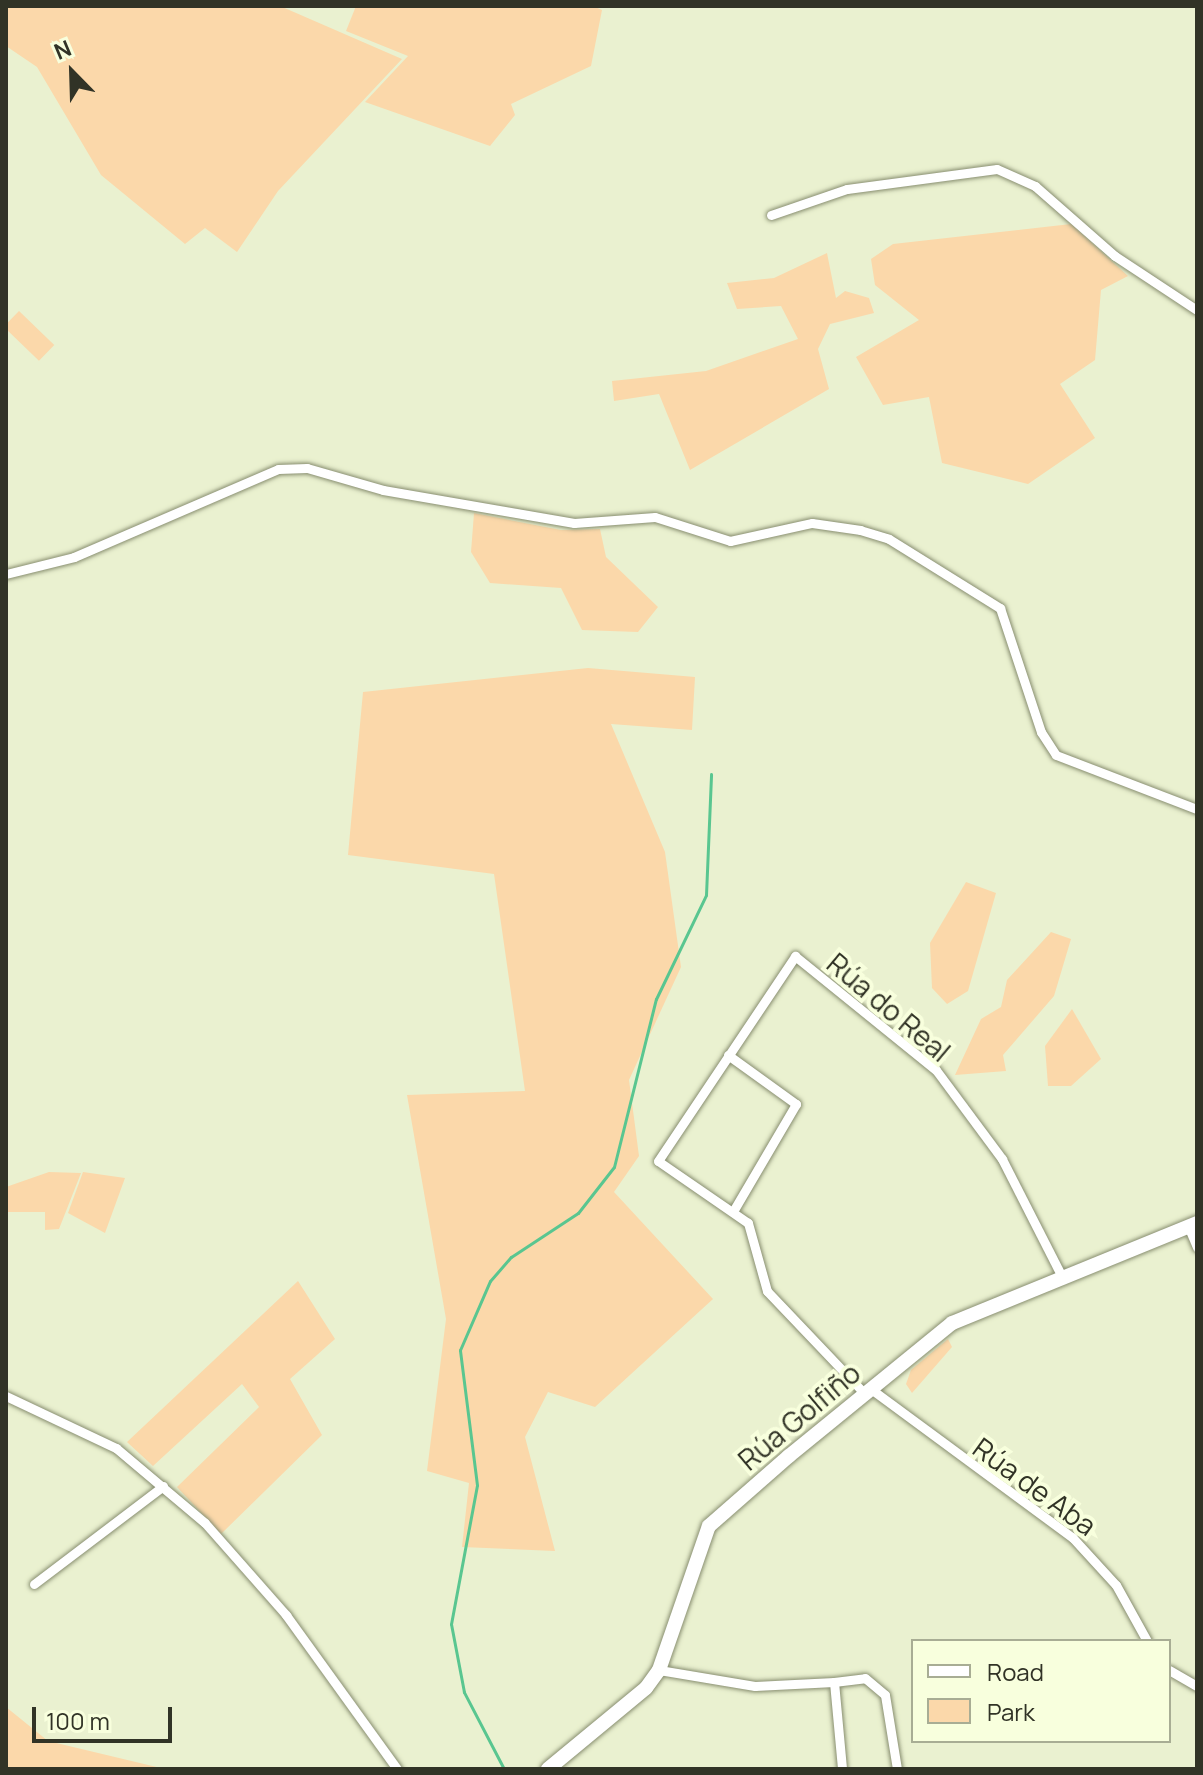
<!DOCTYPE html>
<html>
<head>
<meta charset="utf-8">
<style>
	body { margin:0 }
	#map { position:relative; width:1203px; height:1775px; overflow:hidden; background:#eaf1d0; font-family:Manrope,sans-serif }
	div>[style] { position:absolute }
	.green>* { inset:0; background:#fbd8aa; transform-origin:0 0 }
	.stream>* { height:3px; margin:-1.5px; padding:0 1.5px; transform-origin:1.5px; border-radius:1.5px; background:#59c690 }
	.roads { filter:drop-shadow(0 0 2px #888e70) drop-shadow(0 0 2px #888e70) }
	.minor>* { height:9px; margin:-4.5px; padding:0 4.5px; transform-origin:4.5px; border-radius:4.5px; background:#fff }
	.secondary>* { height:14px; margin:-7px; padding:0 7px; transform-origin:7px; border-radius:7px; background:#fff }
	span { translate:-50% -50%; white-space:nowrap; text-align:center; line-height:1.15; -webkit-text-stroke:8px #f8ffdd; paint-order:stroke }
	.street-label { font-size:28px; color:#313326 }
	.frame { position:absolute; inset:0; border:8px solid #313326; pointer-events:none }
	.legend { position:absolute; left:911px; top:1639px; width:260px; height:104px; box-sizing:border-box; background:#f8ffdd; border:2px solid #a8ad94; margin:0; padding:10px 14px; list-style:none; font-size:24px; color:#313326 }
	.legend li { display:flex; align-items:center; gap:16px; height:40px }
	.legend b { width:40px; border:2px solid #a8ad94 }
	.north { position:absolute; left:32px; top:32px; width:80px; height:80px; -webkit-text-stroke:6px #f8ffdd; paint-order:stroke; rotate:337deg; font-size:22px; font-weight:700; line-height:32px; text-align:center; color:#313326 }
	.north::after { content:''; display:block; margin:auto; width:28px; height:36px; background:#313326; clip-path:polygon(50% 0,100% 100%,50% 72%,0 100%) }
	.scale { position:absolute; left:32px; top:1707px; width:140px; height:36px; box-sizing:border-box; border:4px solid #313326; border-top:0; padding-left:10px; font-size:24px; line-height:28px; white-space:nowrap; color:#313326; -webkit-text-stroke:6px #f8ffdd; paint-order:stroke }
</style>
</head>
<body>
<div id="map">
	<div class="green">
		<i style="clip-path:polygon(6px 6px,280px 6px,402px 59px,278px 191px,237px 252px,205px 228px,185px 244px,101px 175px,37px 67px,6px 46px)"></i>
		<i style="clip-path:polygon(356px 6px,593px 6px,602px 10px,591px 66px,511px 104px,515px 115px,490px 146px,365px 102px,408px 56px,346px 31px)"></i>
		<i style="clip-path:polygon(1071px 224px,1128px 276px,1101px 290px,1095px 360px,1060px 384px,1095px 438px,1028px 484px,942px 463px,929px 397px,883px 405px,856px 357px,919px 320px,875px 285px,871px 259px,893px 244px)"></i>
		<i style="clip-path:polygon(827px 253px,836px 298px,845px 291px,869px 298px,874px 313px,830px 324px,818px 349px,829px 389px,690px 470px,659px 394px,614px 401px,612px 381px,706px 371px,798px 339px,781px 306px,737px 309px,727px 283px,774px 278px)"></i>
		<i style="left:19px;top:311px;width:49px;height:22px;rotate:44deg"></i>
		<i style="clip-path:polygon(474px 513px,561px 530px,600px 529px,606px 557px,658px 607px,638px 632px,582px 630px,561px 588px,490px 583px,471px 552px)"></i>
		<i style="clip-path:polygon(588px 668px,695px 677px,692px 730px,611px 724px,665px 852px,681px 967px,629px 1080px,639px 1156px,614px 1192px,713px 1299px,595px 1407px,548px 1392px,525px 1437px,555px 1551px,462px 1547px,469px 1483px,427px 1471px,446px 1319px,407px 1095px,525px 1091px,494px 874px,348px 855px,363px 692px)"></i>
		<i style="clip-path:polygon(966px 882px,996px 893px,968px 991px,947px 1004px,932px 988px,930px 943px)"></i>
		<i style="clip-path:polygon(1051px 932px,1071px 939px,1054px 996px,1003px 1055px,1006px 1071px,955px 1075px,981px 1019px,1001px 1007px,1007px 980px)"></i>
		<i style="clip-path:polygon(1072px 1009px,1101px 1059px,1071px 1086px,1048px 1086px,1045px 1046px)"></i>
		<i style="clip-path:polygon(49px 1172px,81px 1173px,59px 1229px,45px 1230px,45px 1212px,6px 1212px,6px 1187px)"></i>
		<i style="clip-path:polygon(83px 1172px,125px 1178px,105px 1233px,68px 1213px)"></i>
		<i style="clip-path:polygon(298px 1281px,335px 1339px,290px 1379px,322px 1435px,221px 1534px,177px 1487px,259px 1407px,242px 1384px,153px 1466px,127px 1442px)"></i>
		<i style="clip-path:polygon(948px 1339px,952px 1347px,912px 1393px,906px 1384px,911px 1370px)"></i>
		<i style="clip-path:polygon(6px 1707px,48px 1741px,165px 1769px,6px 1769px)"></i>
	</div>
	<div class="stream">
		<i style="left:504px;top:1769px;width:87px;rotate:-117.5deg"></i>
		<i style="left:464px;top:1692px;width:69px;rotate:-100.8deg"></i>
		<i style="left:451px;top:1624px;width:141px;rotate:-79.4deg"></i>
		<i style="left:477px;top:1485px;width:136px;rotate:-97.2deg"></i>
		<i style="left:460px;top:1350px;width:75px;rotate:-66.5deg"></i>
		<i style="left:490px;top:1281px;width:32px;rotate:-49deg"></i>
		<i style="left:511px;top:1257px;width:80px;rotate:-33.3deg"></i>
		<i style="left:578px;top:1213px;width:58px;rotate:-52deg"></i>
		<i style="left:614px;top:1167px;width:173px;rotate:-76deg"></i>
		<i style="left:656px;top:999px;width:115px;rotate:-64.3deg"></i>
		<i style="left:706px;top:895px;width:121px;rotate:-87.6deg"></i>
	</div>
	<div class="roads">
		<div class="minor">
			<i style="left:771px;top:215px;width:80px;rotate:-18.9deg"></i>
			<i style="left:847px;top:189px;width:151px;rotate:-7.6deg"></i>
			<i style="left:997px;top:169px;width:42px;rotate:24.1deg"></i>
			<i style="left:1035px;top:186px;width:106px;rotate:41.2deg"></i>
			<i style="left:1115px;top:256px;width:98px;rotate:33.4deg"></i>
			<i style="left:6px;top:574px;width:70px;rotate:-14deg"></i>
			<i style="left:74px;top:557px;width:222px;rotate:-23.3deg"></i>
			<i style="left:278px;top:469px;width:29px;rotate:-2deg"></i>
			<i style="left:307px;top:468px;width:79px;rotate:16.1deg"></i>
			<i style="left:383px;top:490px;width:194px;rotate:9.8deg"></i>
			<i style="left:574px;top:523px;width:81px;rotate:-4.2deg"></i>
			<i style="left:655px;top:517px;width:79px;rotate:17.7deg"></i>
			<i style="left:730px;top:541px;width:84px;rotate:-12.4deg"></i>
			<i style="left:812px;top:523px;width:49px;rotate:8.3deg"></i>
			<i style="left:860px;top:530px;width:30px;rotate:17deg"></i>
			<i style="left:889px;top:539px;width:131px;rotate:31.9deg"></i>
			<i style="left:1000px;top:608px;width:131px;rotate:71.7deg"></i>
			<i style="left:1041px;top:732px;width:27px;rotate:57deg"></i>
			<i style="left:1056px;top:755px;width:151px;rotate:21deg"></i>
			<i style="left:728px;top:1055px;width:84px;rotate:35.8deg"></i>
			<i style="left:796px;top:1104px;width:121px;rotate:120.4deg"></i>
			<i style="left:1188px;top:1226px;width:23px;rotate:67deg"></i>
			<i style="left:871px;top:1389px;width:250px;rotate:36.4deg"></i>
			<i style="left:1072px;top:1537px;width:65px;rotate:47.5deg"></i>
			<i style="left:1116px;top:1585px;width:64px;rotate:61deg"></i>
			<i style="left:865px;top:1394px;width:142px;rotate:-133.6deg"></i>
			<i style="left:767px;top:1291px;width:71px;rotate:-105.6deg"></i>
			<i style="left:748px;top:1223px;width:109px;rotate:-145.4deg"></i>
			<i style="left:658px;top:1161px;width:247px;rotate:-56.2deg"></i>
			<i style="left:795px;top:956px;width:181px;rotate:39deg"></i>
			<i style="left:936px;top:1070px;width:111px;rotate:53.4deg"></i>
			<i style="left:1002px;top:1159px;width:132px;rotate:63deg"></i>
			<i style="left:6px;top:1396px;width:122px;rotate:25.3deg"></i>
			<i style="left:116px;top:1448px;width:116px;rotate:40.1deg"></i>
			<i style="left:205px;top:1523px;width:123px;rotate:48.6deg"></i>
			<i style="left:286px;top:1615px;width:190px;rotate:54.2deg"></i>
			<i style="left:34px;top:1584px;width:162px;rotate:-37.2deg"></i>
			<i style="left:659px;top:1670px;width:97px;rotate:9.5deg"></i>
			<i style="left:755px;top:1686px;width:79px;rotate:-2.9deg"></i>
			<i style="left:834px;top:1682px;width:87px;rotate:84.7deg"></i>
			<i style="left:1169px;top:1670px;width:32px;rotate:30deg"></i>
			<i style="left:834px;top:1682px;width:31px;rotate:-7deg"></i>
			<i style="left:865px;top:1678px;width:26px;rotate:40deg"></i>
			<i style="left:885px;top:1695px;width:75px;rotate:80.8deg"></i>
		</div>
		<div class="secondary">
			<i style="left:548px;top:1769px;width:127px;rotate:-39.6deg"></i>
			<i style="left:646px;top:1688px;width:22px;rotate:-54deg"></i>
			<i style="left:659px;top:1670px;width:152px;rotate:-70.9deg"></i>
			<i style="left:709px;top:1526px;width:106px;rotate:-41.2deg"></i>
			<i style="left:789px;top:1456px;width:210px;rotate:-39.2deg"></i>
			<i style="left:952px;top:1323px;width:265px;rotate:-22.2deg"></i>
		</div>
	</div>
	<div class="street-label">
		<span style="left:889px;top:1007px;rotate:40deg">Rúa do Real</span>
		<span style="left:799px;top:1416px;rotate:-40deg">Rúa Golfiño</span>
		<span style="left:1035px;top:1486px;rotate:36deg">Rúa de Aba</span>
	</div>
	<div class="frame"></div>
	<ul class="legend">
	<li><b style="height:10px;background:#fff"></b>Road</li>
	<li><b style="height:22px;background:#fbd8aa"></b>Park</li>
	</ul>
	<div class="north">N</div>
	<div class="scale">100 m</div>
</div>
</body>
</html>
